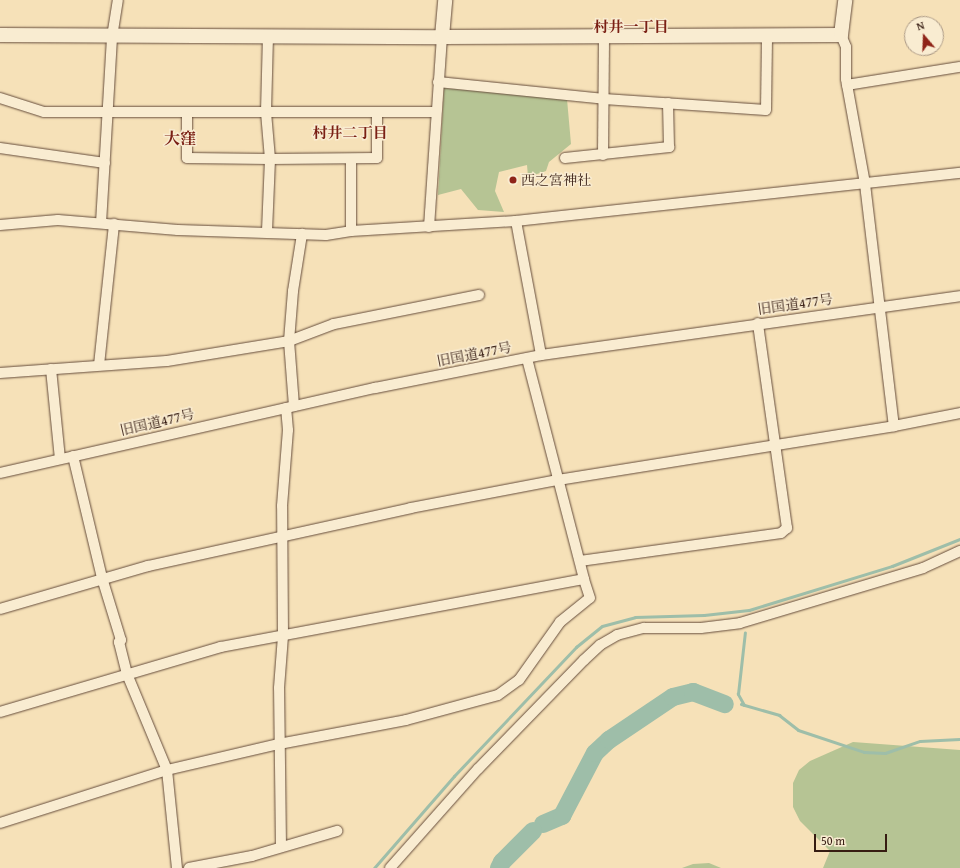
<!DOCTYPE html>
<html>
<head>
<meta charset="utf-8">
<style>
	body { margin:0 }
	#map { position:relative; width:960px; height:868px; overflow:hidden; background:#f6e1b8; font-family:"Gentium Book Plus","Noto Serif JP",serif }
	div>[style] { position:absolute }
	.green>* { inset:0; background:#b6c494 }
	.stream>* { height:3px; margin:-1.5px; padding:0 1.5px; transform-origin:1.5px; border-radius:1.5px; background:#9ebea9 }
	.river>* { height:18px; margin:-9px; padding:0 9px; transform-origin:9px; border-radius:9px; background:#9ebea9 }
	.roads { filter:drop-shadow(0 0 1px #664d3c) drop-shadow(0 0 1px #664d3c) }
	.street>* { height:10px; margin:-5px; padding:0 5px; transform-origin:5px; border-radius:5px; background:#f9ecd1 }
	.secondary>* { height:14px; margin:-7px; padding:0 7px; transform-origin:7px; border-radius:7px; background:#f9ecd1 }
	.dots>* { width:11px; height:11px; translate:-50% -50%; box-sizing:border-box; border:2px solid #f9ecd1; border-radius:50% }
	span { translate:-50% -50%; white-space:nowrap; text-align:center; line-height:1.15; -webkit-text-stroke:3px #f9ecd1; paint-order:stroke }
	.poi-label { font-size:14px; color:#361c12 }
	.left { translate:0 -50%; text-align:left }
	.street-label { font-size:14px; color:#361c12 }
	.neighbourhood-label { font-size:15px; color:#7a1f14; font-weight:700 }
	.quarter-label { font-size:16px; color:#7a1f14; font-weight:700 }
	.north { position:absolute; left:904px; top:16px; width:40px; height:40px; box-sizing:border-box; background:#f9ecd1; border:1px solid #ab9985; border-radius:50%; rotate:341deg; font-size:11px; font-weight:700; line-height:16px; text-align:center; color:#361c12 }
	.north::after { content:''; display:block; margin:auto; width:14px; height:18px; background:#8f2418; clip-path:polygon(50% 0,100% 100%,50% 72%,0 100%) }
	.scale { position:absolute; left:814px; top:834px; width:73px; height:18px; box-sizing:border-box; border:2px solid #361c12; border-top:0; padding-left:5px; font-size:12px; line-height:14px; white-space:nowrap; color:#361c12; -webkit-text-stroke:3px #f9ecd1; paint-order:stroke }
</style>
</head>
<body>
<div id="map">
	<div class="green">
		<i style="clip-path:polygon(444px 88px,567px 99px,571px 144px,549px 162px,546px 171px,528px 177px,527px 165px,499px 172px,495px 191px,504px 212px,478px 210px,461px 189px,438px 195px)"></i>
		<i style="clip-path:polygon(853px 742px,960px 750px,960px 868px,823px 868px,830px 851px,800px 821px,793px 807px,793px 783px,799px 770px,810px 761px)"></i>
		<i style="clip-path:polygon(709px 863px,721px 868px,682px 868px,693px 864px)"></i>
	</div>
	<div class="stream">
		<i style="left:741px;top:704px;width:40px;rotate:16deg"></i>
		<i style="left:779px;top:715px;width:24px;rotate:38deg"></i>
		<i style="left:798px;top:730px;width:70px;rotate:18.4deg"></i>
		<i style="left:864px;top:752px;width:21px;rotate:3deg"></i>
		<i style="left:885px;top:753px;width:37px;rotate:-19deg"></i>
		<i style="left:920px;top:741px;width:40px;rotate:-2.9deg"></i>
		<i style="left:744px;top:705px;width:13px;rotate:-119deg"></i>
		<i style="left:738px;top:694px;width:62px;rotate:-83.6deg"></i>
		<i style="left:374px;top:868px;width:122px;rotate:-49deg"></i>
		<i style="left:454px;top:776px;width:178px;rotate:-46.6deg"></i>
		<i style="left:576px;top:647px;width:33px;rotate:-39deg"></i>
		<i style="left:602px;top:626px;width:34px;rotate:-15deg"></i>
		<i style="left:635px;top:617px;width:69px;rotate:-1.7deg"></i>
		<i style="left:704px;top:615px;width:45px;rotate:-6.3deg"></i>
		<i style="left:749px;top:610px;width:150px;rotate:-17.1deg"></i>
		<i style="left:892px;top:566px;width:73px;rotate:-21.7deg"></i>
	</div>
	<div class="river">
		<i style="left:543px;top:824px;width:21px;rotate:-23deg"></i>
		<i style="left:562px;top:816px;width:71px;rotate:-62.4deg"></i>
		<i style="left:595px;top:753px;width:19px;rotate:-43deg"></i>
		<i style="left:609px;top:740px;width:77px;rotate:-33.9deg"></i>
		<i style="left:673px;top:697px;width:21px;rotate:-14deg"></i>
		<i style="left:693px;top:692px;width:34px;rotate:21deg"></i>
		<i style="left:499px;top:868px;width:7px;rotate:-63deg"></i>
		<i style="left:502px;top:862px;width:44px;rotate:-45deg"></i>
	</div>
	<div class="roads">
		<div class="street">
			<i style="left:841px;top:35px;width:13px;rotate:67deg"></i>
			<i style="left:846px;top:47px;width:32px;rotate:90deg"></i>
			<i style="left:846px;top:79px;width:107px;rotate:79.7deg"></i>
			<i style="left:865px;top:184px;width:244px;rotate:83.2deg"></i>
			<i style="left:438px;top:82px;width:167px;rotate:5.8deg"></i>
			<i style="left:604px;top:99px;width:162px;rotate:3.9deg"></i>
			<i style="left:766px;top:110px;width:73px;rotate:-89.2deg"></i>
			<i style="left:847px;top:85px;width:114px;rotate:-9.1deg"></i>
			<i style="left:0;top:98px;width:46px;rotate:17.7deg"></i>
			<i style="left:44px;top:112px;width:391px"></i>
			<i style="left:187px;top:112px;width:46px;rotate:90deg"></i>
			<i style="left:187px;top:158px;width:83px;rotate:0.7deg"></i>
			<i style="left:270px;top:159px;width:107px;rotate:-0.5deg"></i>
			<i style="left:377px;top:158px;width:46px;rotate:-90deg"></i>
			<i style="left:0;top:148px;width:106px;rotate:8.1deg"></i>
			<i style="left:603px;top:155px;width:118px;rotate:-89.5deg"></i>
			<i style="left:565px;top:158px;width:105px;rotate:-6deg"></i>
			<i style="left:669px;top:147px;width:44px;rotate:-91.3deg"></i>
			<i style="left:351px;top:159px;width:72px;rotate:90deg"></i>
			<i style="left:516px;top:221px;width:136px;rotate:79.4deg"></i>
			<i style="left:101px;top:223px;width:186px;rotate:-86.6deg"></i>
			<i style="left:112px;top:37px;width:37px;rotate:-81deg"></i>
			<i style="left:0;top:225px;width:58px;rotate:-4.9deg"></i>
			<i style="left:58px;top:220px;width:120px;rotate:4.8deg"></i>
			<i style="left:178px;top:230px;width:148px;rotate:1.9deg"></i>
			<i style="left:326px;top:235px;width:25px;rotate:-9deg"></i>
			<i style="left:351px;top:231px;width:165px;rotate:-3.5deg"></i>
			<i style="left:516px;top:221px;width:447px;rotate:-6.2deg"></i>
			<i style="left:429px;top:227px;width:190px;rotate:-86.1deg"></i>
			<i style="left:267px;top:231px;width:72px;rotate:-87.6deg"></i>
			<i style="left:270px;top:159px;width:47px;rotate:-94.9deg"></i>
			<i style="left:266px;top:112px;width:75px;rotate:-88.5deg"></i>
			<i style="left:99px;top:365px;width:142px;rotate:-83.9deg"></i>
			<i style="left:51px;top:369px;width:90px;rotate:84.3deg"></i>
			<i style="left:0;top:373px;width:167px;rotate:-4.1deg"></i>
			<i style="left:167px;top:361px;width:124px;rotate:-9.3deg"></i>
			<i style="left:289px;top:341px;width:48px;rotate:-20.7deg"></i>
			<i style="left:334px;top:324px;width:148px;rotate:-11.3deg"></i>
			<i style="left:294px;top:406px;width:65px;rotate:-94.4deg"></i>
			<i style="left:289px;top:341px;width:50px;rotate:-85.4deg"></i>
			<i style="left:293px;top:291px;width:58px;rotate:-81deg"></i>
			<i style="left:73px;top:456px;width:125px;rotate:76.6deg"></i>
			<i style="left:102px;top:578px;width:65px;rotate:73deg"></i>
			<i style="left:121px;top:640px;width:3px;rotate:135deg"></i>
			<i style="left:119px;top:642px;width:33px;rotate:76deg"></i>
			<i style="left:127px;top:674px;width:104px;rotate:67.4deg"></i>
			<i style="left:167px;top:770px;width:99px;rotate:84.2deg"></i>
			<i style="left:0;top:473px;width:385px;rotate:-12.8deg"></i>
			<i style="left:375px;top:388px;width:169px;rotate:-11.2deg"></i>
			<i style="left:541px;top:355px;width:423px;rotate:-8deg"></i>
			<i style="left:580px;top:561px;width:203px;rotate:-7.9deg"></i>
			<i style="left:781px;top:533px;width:8px;rotate:-40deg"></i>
			<i style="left:787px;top:528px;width:207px;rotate:-98.1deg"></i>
			<i style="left:0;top:609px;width:154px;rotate:-16.2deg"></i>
			<i style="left:148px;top:566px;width:269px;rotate:-12.4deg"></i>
			<i style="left:411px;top:508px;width:150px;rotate:-10.8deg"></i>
			<i style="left:558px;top:480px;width:340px;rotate:-9.1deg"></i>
			<i style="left:894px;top:426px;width:67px;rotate:-11.1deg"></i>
			<i style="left:0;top:712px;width:230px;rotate:-16.4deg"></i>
			<i style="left:221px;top:647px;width:369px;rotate:-10.6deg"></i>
			<i style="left:584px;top:579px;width:228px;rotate:-104.5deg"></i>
			<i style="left:0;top:823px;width:175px;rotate:-17.6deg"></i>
			<i style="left:167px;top:770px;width:115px;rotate:-13.1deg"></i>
			<i style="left:279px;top:744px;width:129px;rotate:-10.7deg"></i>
			<i style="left:406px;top:720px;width:95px;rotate:-15.2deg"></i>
			<i style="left:498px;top:695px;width:26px;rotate:-36deg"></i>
			<i style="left:519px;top:680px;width:71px;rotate:-54.7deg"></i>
			<i style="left:560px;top:622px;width:38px;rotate:-39deg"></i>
			<i style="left:590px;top:598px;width:20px;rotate:-108deg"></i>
			<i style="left:281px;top:847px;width:159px;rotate:-90.7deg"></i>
			<i style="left:279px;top:688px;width:52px;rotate:-85.6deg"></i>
			<i style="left:283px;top:636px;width:130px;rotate:-90.4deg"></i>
			<i style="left:282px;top:506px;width:76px;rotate:-85.5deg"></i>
			<i style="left:288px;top:430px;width:22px;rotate:-95deg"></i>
			<i style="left:189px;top:868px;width:64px;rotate:-10.8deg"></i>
			<i style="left:252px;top:856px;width:89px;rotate:-16.4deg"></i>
			<i style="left:390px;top:868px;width:132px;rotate:-48.4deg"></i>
			<i style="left:478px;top:769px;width:152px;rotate:-45.8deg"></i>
			<i style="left:584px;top:660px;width:22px;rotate:-43deg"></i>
			<i style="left:600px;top:645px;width:20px;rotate:-30deg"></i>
			<i style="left:617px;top:635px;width:28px;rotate:-15deg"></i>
			<i style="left:644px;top:628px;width:57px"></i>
			<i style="left:701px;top:628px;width:39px;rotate:-7deg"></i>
			<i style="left:740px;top:623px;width:191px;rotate:-16.7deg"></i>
			<i style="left:923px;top:568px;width:41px;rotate:-24.7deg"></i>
		</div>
		<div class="secondary">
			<i style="left:0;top:35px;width:442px;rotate:0.3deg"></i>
			<i style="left:442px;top:37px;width:399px;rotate:-0.3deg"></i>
			<i style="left:841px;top:35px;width:35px;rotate:-83deg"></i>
			<i style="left:442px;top:37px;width:37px;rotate:-85deg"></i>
		</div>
	</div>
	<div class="dots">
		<i style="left:513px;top:180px;background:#8f2418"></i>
	</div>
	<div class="poi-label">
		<span class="left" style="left:521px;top:180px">西之宮神社</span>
	</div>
	<div class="street-label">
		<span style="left:795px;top:304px;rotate:-8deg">旧国道477号</span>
		<span style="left:474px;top:354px;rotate:-11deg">旧国道477号</span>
		<span style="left:157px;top:422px;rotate:-13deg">旧国道477号</span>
	</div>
	<div class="neighbourhood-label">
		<span style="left:631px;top:27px">村井一丁目</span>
		<span style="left:350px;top:133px">村井二丁目</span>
	</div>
	<div class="quarter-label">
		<span style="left:180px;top:138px">大窪</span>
	</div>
	<div class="north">N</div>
	<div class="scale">50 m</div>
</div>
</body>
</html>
